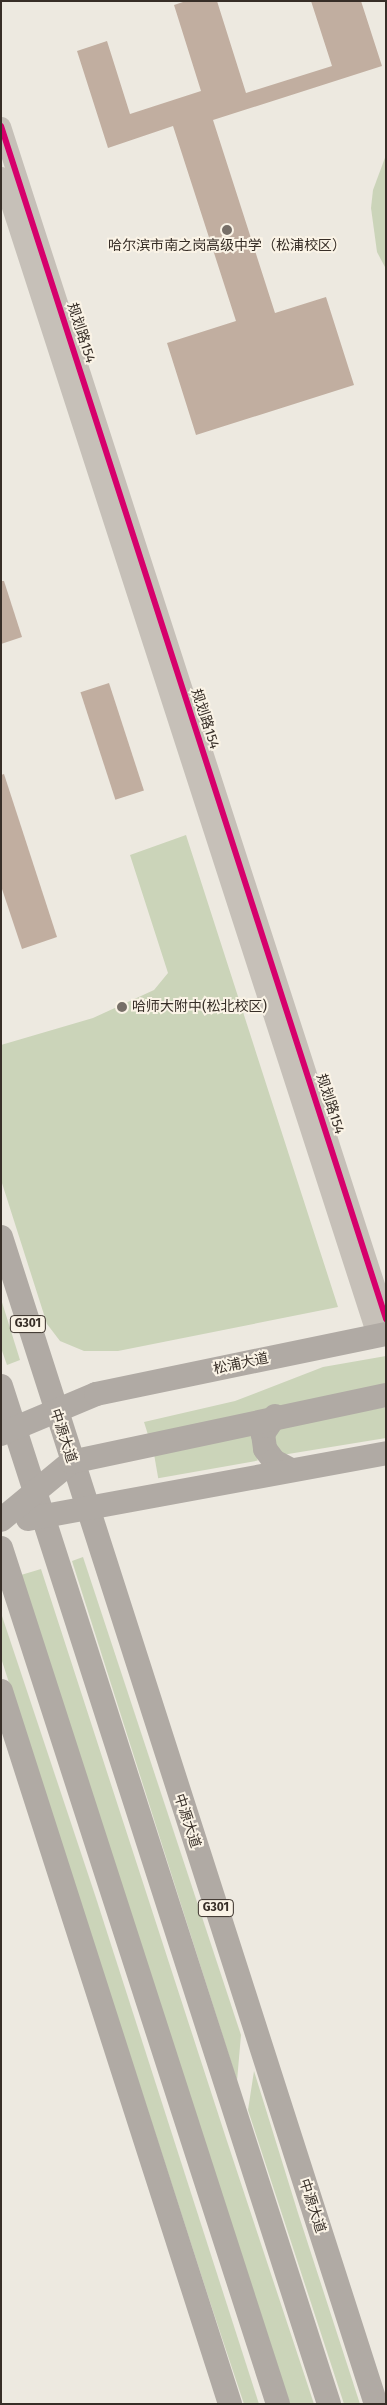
<!DOCTYPE html>
<html>
<head>
<meta charset="utf-8">
<style>
	body { margin:0 }
	#map { position:relative; width:387px; height:2405px; overflow:hidden; background:#ede9e0; font-family:"Fira Sans","Noto Sans SC",sans-serif }
	div>[style] { position:absolute }
	.green>* { inset:0; background:#cbd4b9; transform-origin:0 0 }
	.building>* { inset:0; background:#c1aea0; transform-origin:0 0 }
	.tertiary>* { height:19px; margin:-9.5px; padding:0 9.5px; transform-origin:9.5px; border-radius:9.5px; background:#c6c0b8 }
	.trunk>* { height:24px; margin:-12px; padding:0 12px; transform-origin:12px; border-radius:12px; background:#b0aaa4 }
	.cycleway>* { height:6px; margin:-3px; padding:0 3px; transform-origin:3px; border-radius:3px; background:#d6006c }
	.dots>* { width:14px; height:14px; translate:-50% -50%; box-sizing:border-box; border:2px solid #faf3e6; border-radius:50% }
	span { translate:-50% -50%; white-space:nowrap; text-align:center; line-height:1.15; -webkit-text-stroke:4px #faf3e6; paint-order:stroke }
	.shield-label span { padding:1px 4px; background:#faf3e6; border:1px solid; border-radius:4px; -webkit-text-stroke-width:0 }
	.shield-label { font-size:12px; color:#372e27; font-weight:700 }
	.poi-label { font-size:14px; color:#372e27 }
	.left { translate:0 -50%; text-align:left }
	.street-label { font-size:14px; color:#372e27 }
	.frame { position:absolute; inset:0; border:2px solid #372e27; pointer-events:none }
</style>
</head>
<body>
<div id="map">
	<div class="green">
		<i style="clip-path:polygon(386px 155px,386px 269px,377px 252px,371px 208px,373px 190px)"></i>
		<i style="clip-path:polygon(186px 835px,338px 1307px,118px 1351px,84px 1351px,60px 1341px,47px 1324px,1px 1180px,1px 1045px,93px 1018px,154px 990px,168px 973px,130px 855px)"></i>
		<i style="clip-path:polygon(1px 1299px,20px 1360px,7px 1365px,1px 1348px)"></i>
		<i style="clip-path:polygon(386px 1356px,386px 1387px,149px 1438px,144px 1422px,235px 1401px,323px 1367px)"></i>
		<i style="clip-path:polygon(386px 1407px,386px 1438px,282px 1455px,273px 1439px,276px 1431px,288px 1425px)"></i>
		<i style="left:253px;top:1434px;width:27px;height:101px;rotate:80deg"></i>
		<i style="clip-path:polygon(83px 1557px,241px 2035px,237px 2081px,72px 1561px)"></i>
		<i style="clip-path:polygon(41px 1569px,225px 2135px,314px 2404px,290px 2404px,21px 1575px)"></i>
		<i style="clip-path:polygon(1px 1613px,96px 1898px,259px 2404px,244px 2404px,209px 2299px,1px 1658px)"></i>
		<i style="clip-path:polygon(254px 2071px,298px 2213px,360px 2404px,344px 2404px,248px 2110px)"></i>
	</div>
	<div class="building">
		<i style="clip-path:polygon(186px 1px,217px 1px,246px 93px,332px 66px,311px 1px,361px 1px,382px 66px,213px 120px,275px 313px,326px 297px,354px 385px,196px 435px,167px 343px,236px 321px,173px 126px,108px 148px,77px 51px,107px 41px,130px 114px,201px 91px,174px 5px)"></i>
		<i style="clip-path:polygon(1px 581px,4px 581px,22px 637px,1px 644px)"></i>
		<i style="left:109px;top:683px;width:113px;height:30px;rotate:72deg"></i>
		<i style="clip-path:polygon(4px 774px,57px 937px,22px 949px,1px 886px,1px 775px)"></i>
	</div>
	<div class="tertiary">
		<i style="left:1px;top:126px;width:1254px;rotate:72.11deg"></i>
		<i style="left:1px;top:176px;width:1218px;rotate:72.07deg"></i>
	</div>
	<div class="trunk">
		<i style="left:1px;top:1237px;width:1226px;rotate:72.19deg"></i>
		<i style="left:1px;top:1386px;width:1070px;rotate:72.14deg"></i>
		<i style="left:275px;top:1416px;width:22px;rotate:124deg"></i>
		<i style="left:263px;top:1434px;width:15px;rotate:82deg"></i>
		<i style="left:265px;top:1449px;width:15px;rotate:53deg"></i>
		<i style="left:274px;top:1461px;width:19px;rotate:28deg"></i>
		<i style="left:1px;top:1434px;width:103px;rotate:-22.8deg"></i>
		<i style="left:96px;top:1394px;width:296px;rotate:-11.7deg"></i>
		<i style="left:28px;top:1519px;width:364px;rotate:-10.4deg"></i>
		<i style="left:1px;top:1520px;width:91px;rotate:-39.6deg"></i>
		<i style="left:71px;top:1462px;width:322px;rotate:-12deg"></i>
		<i style="left:1px;top:1548px;width:900px;rotate:72.07deg"></i>
		<i style="left:1px;top:1691px;width:749px;rotate:72.19deg"></i>
	</div>
	<div class="cycleway">
		<i style="left:1px;top:126px;width:1254px;rotate:72.11deg"></i>
	</div>
	<div class="dots">
		<i style="left:227px;top:230px;background:#776f68"></i>
		<i style="left:122px;top:1007px;background:#776f68"></i>
	</div>
	<div class="shield-label">
		<span style="left:28px;top:1324px">G301</span>
		<span style="left:216px;top:1908px">G301</span>
	</div>
	<div class="poi-label">
		<span style="left:227px;top:246px">哈尔滨市南之岗高级中学（松浦校区）</span>
		<span class="left" style="left:132px;top:1007px">哈师大附中(松北校区)</span>
	</div>
	<div class="street-label">
		<span style="left:81px;top:333px;rotate:72deg">规划路154</span>
		<span style="left:205px;top:719px;rotate:72deg">规划路154</span>
		<span style="left:330px;top:1104px;rotate:72deg">规划路154</span>
		<span style="left:241px;top:1364px;rotate:-12deg">松浦大道</span>
		<span style="left:63px;top:1436px;rotate:72deg">中源大道</span>
		<span style="left:187px;top:1821px;rotate:72deg">中源大道</span>
		<span style="left:312px;top:2206px;rotate:72deg">中源大道</span>
	</div>
	<div class="frame"></div>
</div>
</body>
</html>
